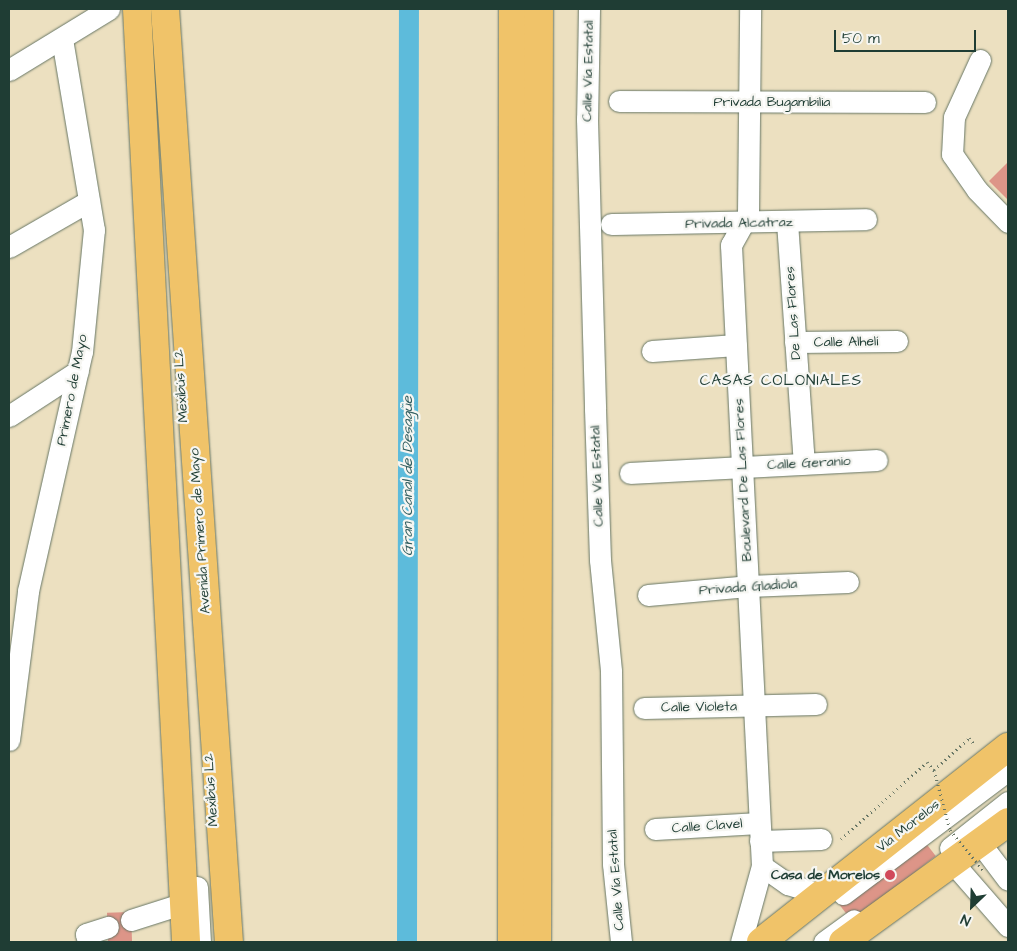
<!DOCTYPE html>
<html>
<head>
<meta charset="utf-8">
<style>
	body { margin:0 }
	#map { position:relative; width:1017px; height:951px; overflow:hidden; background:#ece0c0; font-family:"Architects Daughter",sans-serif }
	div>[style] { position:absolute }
	.canal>* { height:20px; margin:-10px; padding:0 10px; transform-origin:10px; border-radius:10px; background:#5dbbdb }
	.building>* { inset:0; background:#dd9588; transform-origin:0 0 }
	.path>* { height:3px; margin-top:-1.5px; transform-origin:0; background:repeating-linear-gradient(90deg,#677665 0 1px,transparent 0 5px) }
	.roads { filter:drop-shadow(0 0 1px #677665) drop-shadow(0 0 1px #677665) }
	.minor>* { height:21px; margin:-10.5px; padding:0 10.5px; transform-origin:10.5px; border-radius:10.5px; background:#fff }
	.major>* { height:28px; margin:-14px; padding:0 14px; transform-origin:14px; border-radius:14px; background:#f0c369 }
	.highway>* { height:28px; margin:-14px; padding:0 14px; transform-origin:14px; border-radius:14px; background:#f0c369 }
	.path-bridge>* { height:3px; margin-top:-1.5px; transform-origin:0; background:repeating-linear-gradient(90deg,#677665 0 1px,transparent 0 5px) }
	.dots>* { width:14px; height:14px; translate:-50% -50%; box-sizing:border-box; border:2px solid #f6f6f2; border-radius:50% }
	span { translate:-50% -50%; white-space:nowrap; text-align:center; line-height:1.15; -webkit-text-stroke:4.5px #f6f6f2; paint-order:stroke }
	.street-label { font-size:14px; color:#1f3d34 }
	.poi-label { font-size:14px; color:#1f3d34; font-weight:700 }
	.right { translate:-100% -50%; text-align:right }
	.neighbourhood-label { font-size:15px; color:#1f3d34; letter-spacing:1px }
	.water-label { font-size:15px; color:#2e5c5e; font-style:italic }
	.frame { position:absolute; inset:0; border:10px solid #1f3d34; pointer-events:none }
	.north { position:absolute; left:947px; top:881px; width:50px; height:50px; -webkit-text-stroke:4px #f6f6f2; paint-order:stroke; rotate:204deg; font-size:14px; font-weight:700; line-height:20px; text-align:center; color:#1f3d34 }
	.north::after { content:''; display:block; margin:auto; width:18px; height:22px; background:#1f3d34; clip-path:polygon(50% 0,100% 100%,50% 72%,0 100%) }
	.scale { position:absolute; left:834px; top:30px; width:142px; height:22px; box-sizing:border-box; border:2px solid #1f3d34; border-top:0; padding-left:6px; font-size:15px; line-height:18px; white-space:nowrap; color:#1f3d34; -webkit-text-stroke:4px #f6f6f2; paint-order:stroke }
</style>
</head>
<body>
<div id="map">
	<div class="canal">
		<i style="left:407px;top:942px;width:933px;rotate:-89.88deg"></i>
	</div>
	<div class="building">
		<i style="clip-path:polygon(1008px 162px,1008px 200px,989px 181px)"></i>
		<i style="left:921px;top:837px;width:24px;height:106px;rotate:52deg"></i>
		<i style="left:131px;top:912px;width:30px;height:24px;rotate:88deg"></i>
	</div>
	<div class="path">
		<i style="left:841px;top:839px;width:115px;rotate:-41.8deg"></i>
		<i style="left:927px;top:762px;width:11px;rotate:49deg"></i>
		<i style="left:934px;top:770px;width:47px;rotate:-42.4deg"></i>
		<i style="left:969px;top:738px;width:9px;rotate:49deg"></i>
	</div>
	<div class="roads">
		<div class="minor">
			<i style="left:589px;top:9px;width:110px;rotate:91deg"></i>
			<i style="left:587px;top:119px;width:290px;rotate:88.4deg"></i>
			<i style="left:595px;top:409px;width:151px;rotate:88.1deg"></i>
			<i style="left:600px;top:560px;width:112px;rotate:84.3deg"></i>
			<i style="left:611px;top:671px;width:193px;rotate:89.4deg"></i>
			<i style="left:613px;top:864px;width:78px;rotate:84.1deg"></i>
			<i style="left:980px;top:60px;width:63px;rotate:114.5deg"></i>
			<i style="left:954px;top:117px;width:37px;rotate:93deg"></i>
			<i style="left:952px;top:154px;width:44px;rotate:55.2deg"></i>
			<i style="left:977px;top:190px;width:45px;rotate:45.9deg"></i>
			<i style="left:9px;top:70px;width:117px;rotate:-31.4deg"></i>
			<i style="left:619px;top:101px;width:306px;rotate:0.2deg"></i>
			<i style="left:787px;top:222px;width:242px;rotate:86deg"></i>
			<i style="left:611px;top:224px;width:255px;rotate:-1.1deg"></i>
			<i style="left:9px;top:247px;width:92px;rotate:-29.9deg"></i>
			<i style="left:795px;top:342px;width:102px;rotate:-0.6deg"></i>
			<i style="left:652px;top:351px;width:84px;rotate:-4.1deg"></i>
			<i style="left:9px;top:416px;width:82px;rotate:-33.1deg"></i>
			<i style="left:630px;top:473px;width:247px;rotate:-3deg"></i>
			<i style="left:648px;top:595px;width:100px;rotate:-5.1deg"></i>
			<i style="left:748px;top:586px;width:100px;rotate:-2.3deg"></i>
			<i style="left:644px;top:708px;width:172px;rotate:-1.3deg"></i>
			<i style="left:9px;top:740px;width:150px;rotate:-82.7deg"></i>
			<i style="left:28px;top:591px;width:245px;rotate:-77.3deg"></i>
			<i style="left:82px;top:352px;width:123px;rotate:-84.4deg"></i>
			<i style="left:94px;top:230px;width:194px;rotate:-99.5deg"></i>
			<i style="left:655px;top:829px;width:104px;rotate:-3.3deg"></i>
			<i style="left:760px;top:841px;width:61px;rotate:-1.9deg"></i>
			<i style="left:980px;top:843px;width:46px;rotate:52.9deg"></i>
			<i style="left:950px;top:848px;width:74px;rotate:-38.4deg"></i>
			<i style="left:953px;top:863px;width:84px;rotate:48.9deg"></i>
			<i style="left:762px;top:866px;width:32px;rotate:35deg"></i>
			<i style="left:788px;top:884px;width:35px;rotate:18deg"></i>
			<i style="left:197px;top:887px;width:55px;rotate:86.9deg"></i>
			<i style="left:843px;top:894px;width:206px;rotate:-36.9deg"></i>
			<i style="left:131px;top:920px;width:56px;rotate:-17.8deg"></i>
			<i style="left:88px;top:942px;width:8px;rotate:-104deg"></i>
			<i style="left:86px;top:934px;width:23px;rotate:-18deg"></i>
			<i style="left:741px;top:942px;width:79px;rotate:-74.6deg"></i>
			<i style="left:762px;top:866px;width:622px;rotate:-92.86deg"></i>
			<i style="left:731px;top:245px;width:35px;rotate:-61deg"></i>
			<i style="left:748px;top:214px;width:205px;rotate:-89.4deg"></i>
			<i style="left:824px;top:942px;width:37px;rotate:-36deg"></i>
		</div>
		<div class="major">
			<i style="left:761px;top:942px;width:315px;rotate:-38.3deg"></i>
			<i style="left:843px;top:942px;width:204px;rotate:-36deg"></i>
		</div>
		<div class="highway">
			<i style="left:137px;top:9px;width:934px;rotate:86.99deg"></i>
			<i style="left:165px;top:9px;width:935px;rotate:86.08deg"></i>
			<i style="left:512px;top:942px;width:933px;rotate:-89.94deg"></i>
			<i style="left:537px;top:942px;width:933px;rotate:-89.88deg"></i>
		</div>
	</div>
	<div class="path-bridge">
		<i style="left:934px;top:770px;width:62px;rotate:75.1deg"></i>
		<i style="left:950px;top:830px;width:52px;rotate:50.5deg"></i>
	</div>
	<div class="dots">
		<i style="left:890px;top:875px;background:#d1495b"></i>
	</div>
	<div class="street-label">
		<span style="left:588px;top:71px;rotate:-89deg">Calle Vía Estatal</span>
		<span style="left:772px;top:102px">Privada Bugambilia</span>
		<span style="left:739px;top:223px;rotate:-1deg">Privada Alcatraz</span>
		<span style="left:793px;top:313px;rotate:-94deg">De Las Flores</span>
		<span style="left:846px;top:342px;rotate:-1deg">Calle Alhelí</span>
		<span style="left:181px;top:386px;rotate:-94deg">Mexibús L2</span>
		<span style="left:72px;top:390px;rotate:-79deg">Primero de Mayo</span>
		<span style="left:809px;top:463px;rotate:-3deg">Calle Geranio</span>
		<span style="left:597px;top:476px;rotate:-92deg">Calle Vía Estatal</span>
		<span style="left:743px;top:480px;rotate:-93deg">Boulevard De Las Flores</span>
		<span style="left:200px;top:531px;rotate:-94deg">Avenida Primero de Mayo</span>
		<span style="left:748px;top:587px;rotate:-4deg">Privada Gladiola</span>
		<span style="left:699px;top:707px;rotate:-1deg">Calle Violeta</span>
		<span style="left:211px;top:790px;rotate:-94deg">Mexibús L2</span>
		<span style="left:707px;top:826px;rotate:-4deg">Calle Clavel</span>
		<span style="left:908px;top:826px;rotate:-38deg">Vía Morelos</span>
		<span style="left:616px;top:880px;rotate:-94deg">Calle Vía Estatal</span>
	</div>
	<div class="poi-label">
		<span class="right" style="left:880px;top:875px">Casa de Morelos</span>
	</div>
	<div class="neighbourhood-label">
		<span style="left:781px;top:381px">CASAS COLONIALES</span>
	</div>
	<div class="water-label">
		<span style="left:408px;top:476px;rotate:-90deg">Gran Canal de Desagüe</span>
	</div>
	<div class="frame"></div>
	<div class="north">N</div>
	<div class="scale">50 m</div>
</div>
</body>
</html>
